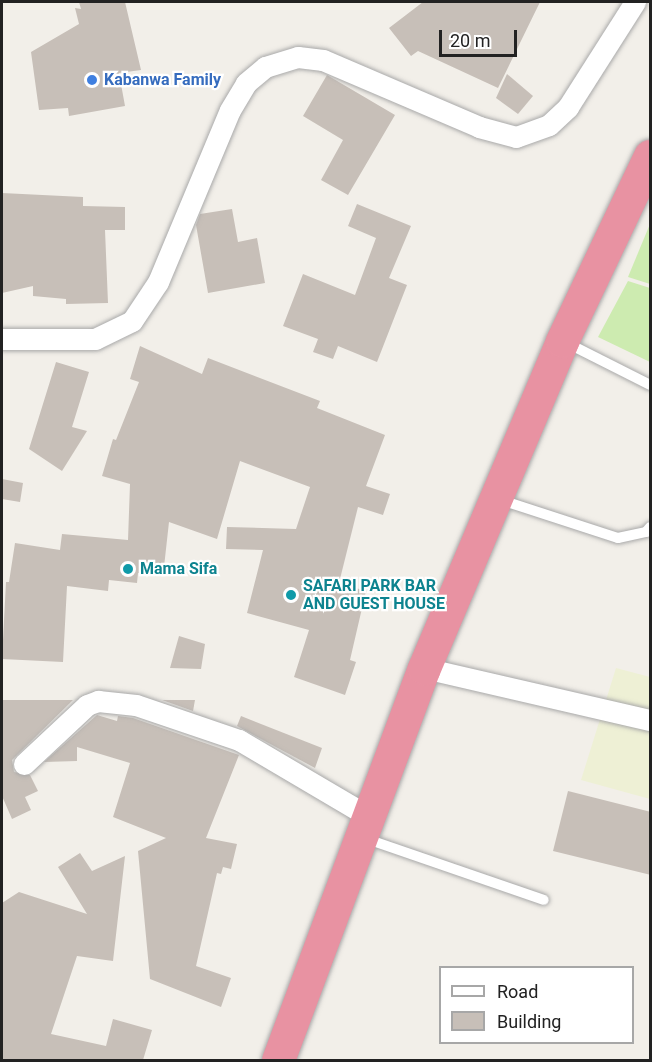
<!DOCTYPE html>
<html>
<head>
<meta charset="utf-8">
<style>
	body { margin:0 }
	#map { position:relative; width:652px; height:1062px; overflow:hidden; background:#f2efe9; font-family:Roboto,sans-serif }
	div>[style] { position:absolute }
	.farmland>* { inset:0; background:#eef0d5 }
	.grass>* { inset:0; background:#cdebb0 }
	.building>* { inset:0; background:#c7bfb8 }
	.roads { filter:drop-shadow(0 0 2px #a9a9a9) drop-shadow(0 0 2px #a9a9a9) }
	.lane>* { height:10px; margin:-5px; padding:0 5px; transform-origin:5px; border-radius:5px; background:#fff }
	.street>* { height:21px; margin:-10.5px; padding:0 10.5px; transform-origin:10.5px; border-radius:10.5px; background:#fff }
	.highway>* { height:33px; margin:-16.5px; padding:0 16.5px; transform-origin:16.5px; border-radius:16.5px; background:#e892a2 }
	.dots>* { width:16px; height:16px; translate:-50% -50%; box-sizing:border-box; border:3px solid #fff; border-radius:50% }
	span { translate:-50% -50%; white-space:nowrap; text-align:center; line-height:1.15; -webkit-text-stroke:4.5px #fff; paint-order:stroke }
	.shop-label { font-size:16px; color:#366cbe; font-weight:700 }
	.left { translate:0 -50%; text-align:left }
	.culture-label { font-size:16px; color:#0d838f; font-weight:700 }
	.frame { position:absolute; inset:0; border:3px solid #222; pointer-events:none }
	.legend { position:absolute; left:439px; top:966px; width:195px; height:78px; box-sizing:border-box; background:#fff; border:2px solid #a7a7a7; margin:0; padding:8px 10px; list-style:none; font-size:18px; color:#222 }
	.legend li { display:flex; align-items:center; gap:12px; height:30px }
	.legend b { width:30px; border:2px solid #a7a7a7 }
	.scale { position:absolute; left:439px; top:30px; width:78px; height:27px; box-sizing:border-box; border:3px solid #222; border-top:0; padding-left:8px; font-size:18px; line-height:21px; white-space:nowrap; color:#222; -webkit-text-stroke:4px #fff; paint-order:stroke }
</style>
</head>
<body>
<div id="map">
	<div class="farmland">
		<i style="clip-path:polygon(616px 668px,650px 677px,650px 799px,581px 780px)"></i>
	</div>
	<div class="grass">
		<i style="clip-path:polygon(650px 224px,650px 284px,628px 277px)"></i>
		<i style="clip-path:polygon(628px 281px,650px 288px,650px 362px,598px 337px)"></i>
	</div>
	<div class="building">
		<i style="clip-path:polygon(79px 2px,125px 2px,141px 70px,119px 73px,125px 106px,69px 116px,68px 108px,39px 110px,31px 52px,79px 24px,75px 8px,81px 9px)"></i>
		<i style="clip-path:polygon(423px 2px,540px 2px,498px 88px,418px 51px,411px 56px,389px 28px)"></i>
		<i style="clip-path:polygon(507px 74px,533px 96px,518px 114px,496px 98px)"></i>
		<i style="clip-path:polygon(327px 75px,395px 115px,348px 195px,321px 180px,343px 140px,303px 116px)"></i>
		<i style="clip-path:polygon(2px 193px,83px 197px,83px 206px,125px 207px,125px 230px,105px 230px,108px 303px,66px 304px,66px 299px,33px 296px,33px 286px,2px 293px)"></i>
		<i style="clip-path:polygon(357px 204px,411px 226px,389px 278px,407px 285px,377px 362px,338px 346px,333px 359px,313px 352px,318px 339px,283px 326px,303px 274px,355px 295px,376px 238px,348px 226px)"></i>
		<i style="clip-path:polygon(232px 209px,238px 242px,257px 238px,265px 283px,208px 293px,196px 225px,200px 214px)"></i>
		<i style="clip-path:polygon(140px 346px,202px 374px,208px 358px,320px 401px,317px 408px,385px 435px,366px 486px,390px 494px,383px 515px,358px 507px,339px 583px,366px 591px,350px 660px,356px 662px,345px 695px,294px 677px,309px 630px,247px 613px,263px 550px,226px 549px,227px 527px,296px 529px,310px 487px,240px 461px,217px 539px,169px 522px,163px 576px,138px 573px,137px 583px,109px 580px,108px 591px,67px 586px,63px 662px,2px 659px,6px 582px,9px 582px,15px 543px,60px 550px,62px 534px,128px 540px,130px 484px,102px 476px,113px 439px,116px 440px,139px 382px,130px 379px)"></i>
		<i style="clip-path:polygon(56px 362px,89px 372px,72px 427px,87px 431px,62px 471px,29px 449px)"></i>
		<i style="clip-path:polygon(2px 479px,23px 483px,20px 502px,2px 499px)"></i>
		<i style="clip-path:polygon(179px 636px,205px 644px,201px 669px,170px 668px)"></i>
		<i style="clip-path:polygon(2px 700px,73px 700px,12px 760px,14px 772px,30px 775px,38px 791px,25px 797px,31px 810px,12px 819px,2px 796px)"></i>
		<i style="clip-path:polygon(162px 700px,195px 700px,193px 711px)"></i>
		<i style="clip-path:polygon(97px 715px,117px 721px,118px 716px,133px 718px,239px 755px,206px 838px,237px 844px,231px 869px,223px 867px,221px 874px,217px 873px,196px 966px,231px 978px,221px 1007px,150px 979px,138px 851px,166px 838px,113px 817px,130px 763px,77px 747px,77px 761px,44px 762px)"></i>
		<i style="clip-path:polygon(241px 716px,322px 748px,315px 768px,237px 726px)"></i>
		<i style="clip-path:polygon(568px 791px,651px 812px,651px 875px,553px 851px)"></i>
		<i style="clip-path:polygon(80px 853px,92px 871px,125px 856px,113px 961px,77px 956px,51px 1034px,106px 1046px,113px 1019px,152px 1030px,143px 1060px,2px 1060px,2px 903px,19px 892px,87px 914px,58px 867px)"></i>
	</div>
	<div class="roads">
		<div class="lane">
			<i style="left:565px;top:342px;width:95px;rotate:26.8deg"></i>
			<i style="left:498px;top:499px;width:126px;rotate:18deg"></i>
			<i style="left:618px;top:538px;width:29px;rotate:-12deg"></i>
			<i style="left:646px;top:532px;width:6px;rotate:-51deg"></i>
			<i style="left:364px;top:838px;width:190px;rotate:19deg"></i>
		</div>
		<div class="street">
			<i style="left:2px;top:339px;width:93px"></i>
			<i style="left:95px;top:339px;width:41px;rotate:-25.9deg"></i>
			<i style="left:132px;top:321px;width:47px;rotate:-56.3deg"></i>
			<i style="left:158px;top:282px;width:186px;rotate:-67.3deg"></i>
			<i style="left:230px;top:110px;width:31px;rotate:-59deg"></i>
			<i style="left:246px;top:83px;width:25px;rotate:-40deg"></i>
			<i style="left:265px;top:67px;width:34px;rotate:-17deg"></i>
			<i style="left:298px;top:57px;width:25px;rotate:7deg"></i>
			<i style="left:323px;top:60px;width:170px;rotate:23.2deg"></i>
			<i style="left:479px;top:127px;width:38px;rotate:15deg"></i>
			<i style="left:516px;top:137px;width:35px;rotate:-20deg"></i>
			<i style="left:549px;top:125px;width:26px;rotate:-43deg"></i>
			<i style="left:568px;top:107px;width:125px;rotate:-57.5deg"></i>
			<i style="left:424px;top:668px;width:232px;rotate:13deg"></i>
			<i style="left:24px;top:764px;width:86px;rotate:-43.1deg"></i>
			<i style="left:87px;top:705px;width:12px;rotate:-20deg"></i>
			<i style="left:98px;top:701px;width:38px;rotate:6deg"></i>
			<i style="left:136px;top:705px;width:109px;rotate:18.8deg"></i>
			<i style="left:239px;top:740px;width:150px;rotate:30.5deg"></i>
		</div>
		<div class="highway">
			<i style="left:278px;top:1060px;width:418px;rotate:-69.6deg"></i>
			<i style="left:424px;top:668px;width:355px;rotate:-67.1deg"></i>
			<i style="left:562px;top:341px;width:205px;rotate:-64.6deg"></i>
		</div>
	</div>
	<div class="dots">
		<i style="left:92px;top:80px;background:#3f7fe0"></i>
		<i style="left:128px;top:569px;background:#0f9aa8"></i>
		<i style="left:291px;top:595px;background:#0f9aa8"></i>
	</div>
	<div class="shop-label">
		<span class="left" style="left:104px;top:80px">Kabanwa Family</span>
	</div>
	<div class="culture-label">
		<span class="left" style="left:140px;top:569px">Mama Sifa</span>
		<span class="left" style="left:303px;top:595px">SAFARI PARK BAR<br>AND GUEST HOUSE</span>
	</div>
	<div class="frame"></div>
	<ul class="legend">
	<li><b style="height:8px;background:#fff"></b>Road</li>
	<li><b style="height:16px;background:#c7bfb8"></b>Building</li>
	</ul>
	<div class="scale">20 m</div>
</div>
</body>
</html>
